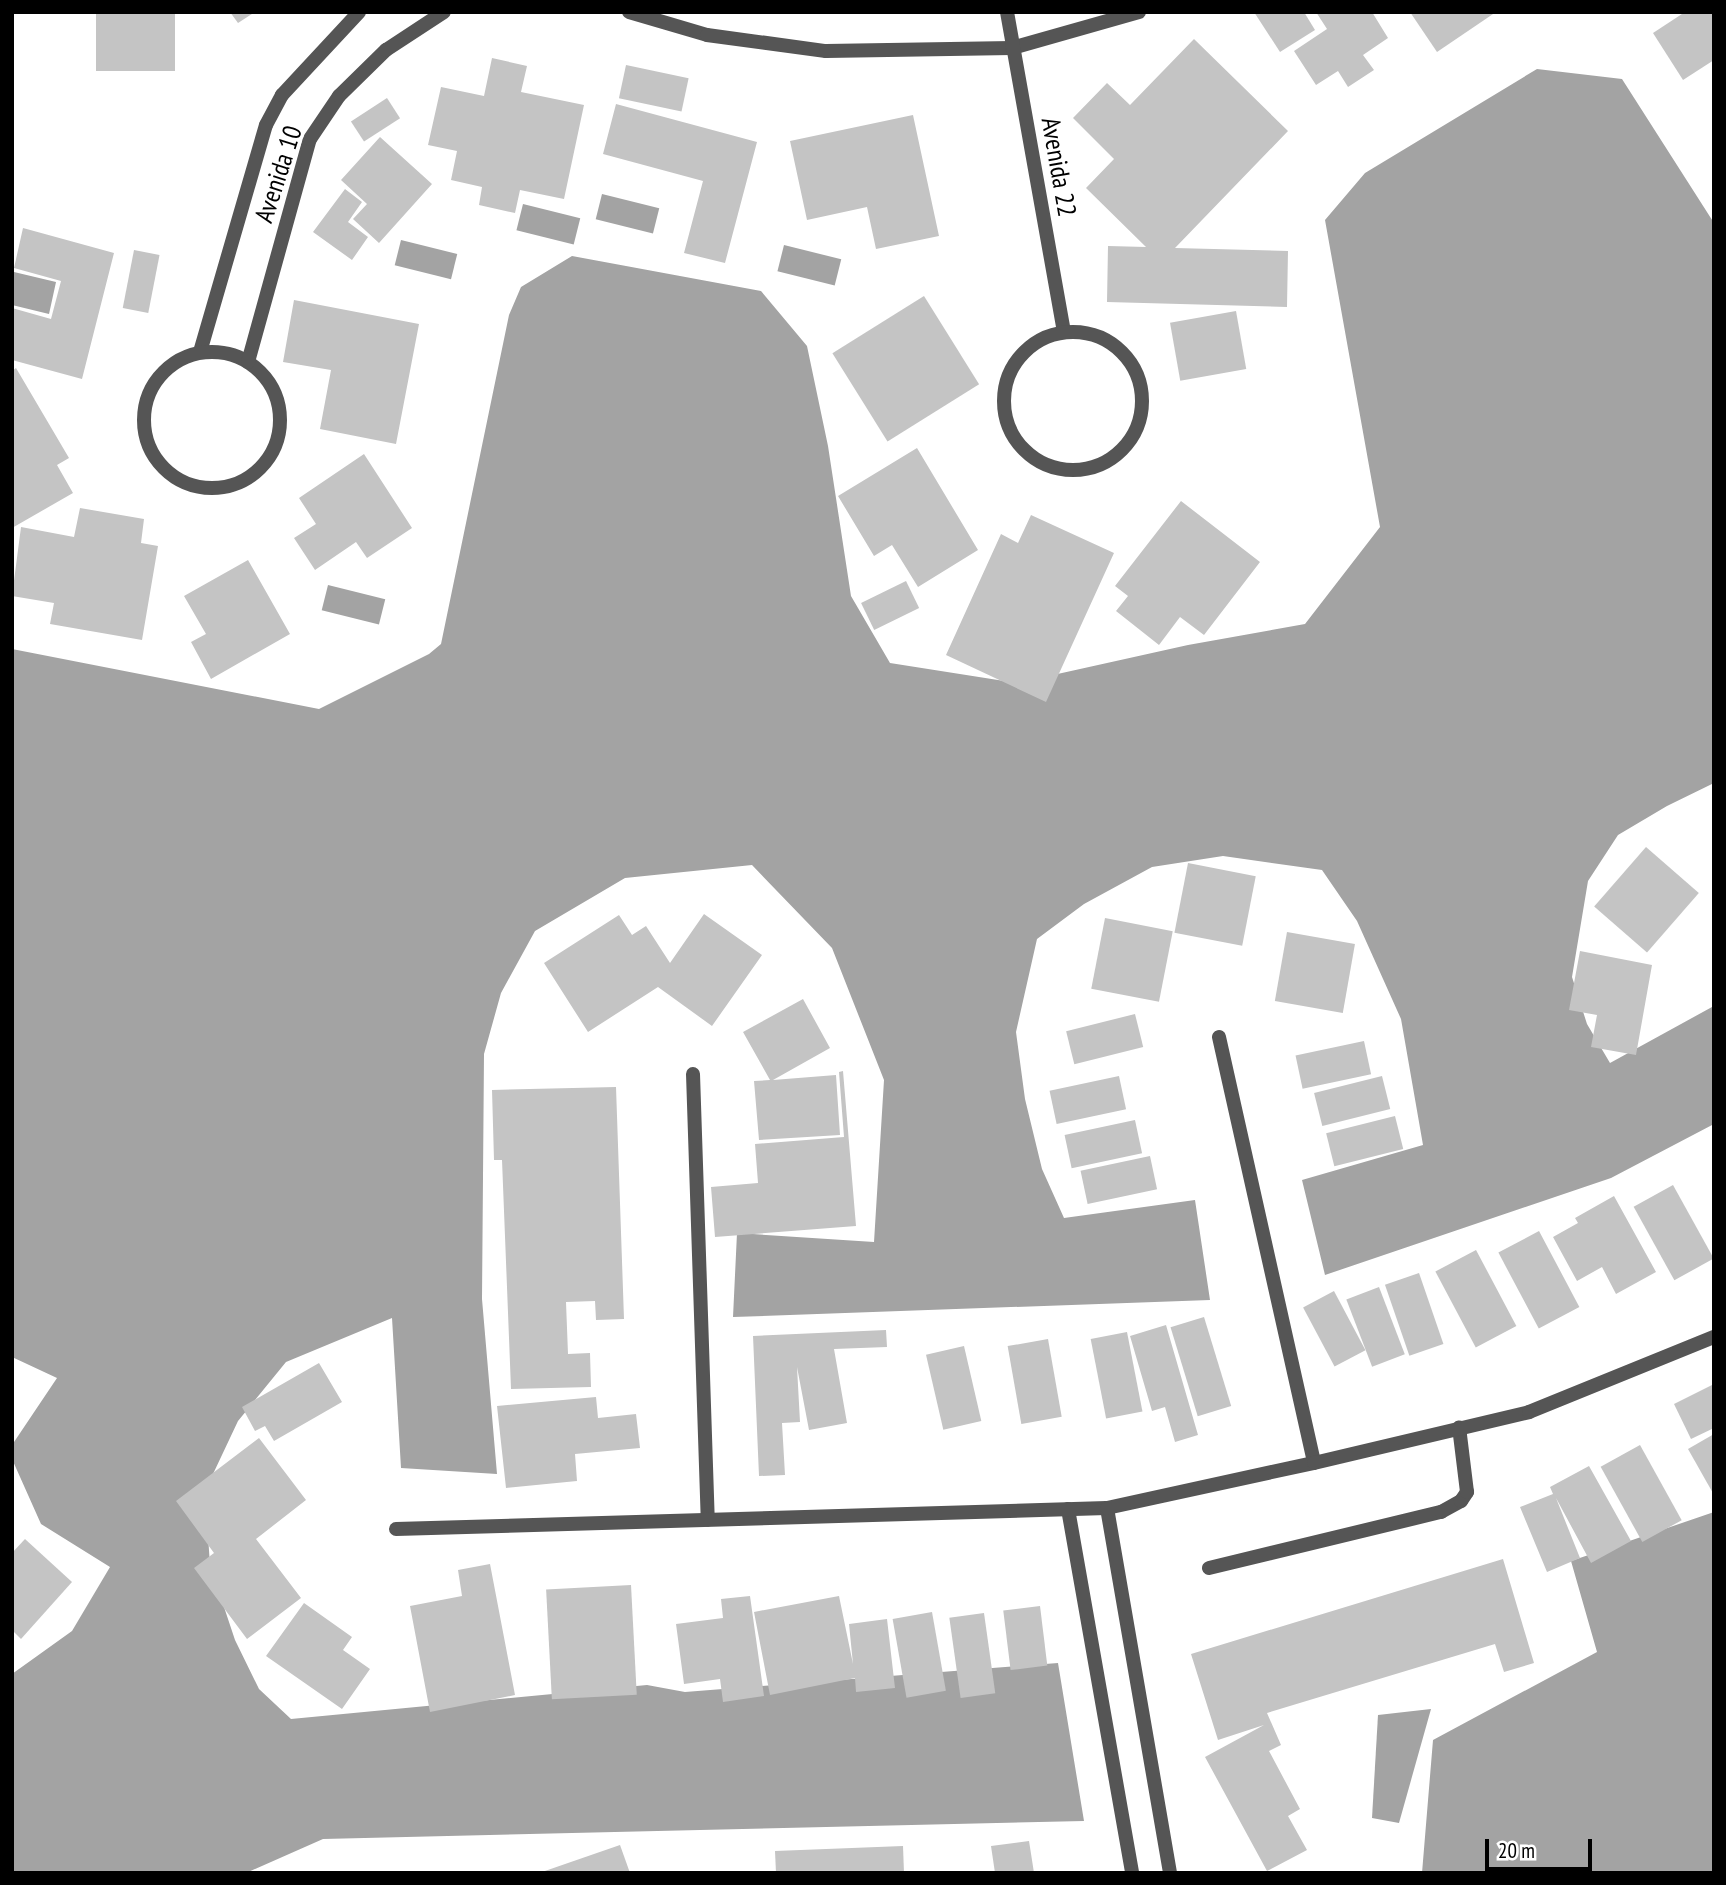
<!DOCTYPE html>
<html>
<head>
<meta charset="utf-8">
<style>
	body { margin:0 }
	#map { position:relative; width:1726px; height:1885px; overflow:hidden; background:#fff; font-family:"PT Sans Narrow",sans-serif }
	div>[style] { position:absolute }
	.water>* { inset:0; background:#a3a3a3; transform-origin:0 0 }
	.building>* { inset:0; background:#c4c4c4; transform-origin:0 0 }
	.service>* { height:14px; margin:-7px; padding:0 7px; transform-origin:7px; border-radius:7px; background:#555 }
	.minor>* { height:14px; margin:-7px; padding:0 7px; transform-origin:7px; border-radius:7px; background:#555 }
	.minor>.ring { margin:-7px; padding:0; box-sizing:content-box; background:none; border:14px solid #555; border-radius:50% }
	span { translate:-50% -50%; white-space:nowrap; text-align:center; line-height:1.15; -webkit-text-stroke:7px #fff; paint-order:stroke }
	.street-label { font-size:26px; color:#000 }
	.frame { position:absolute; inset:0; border:14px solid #000; pointer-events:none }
	.scale { position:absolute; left:1485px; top:1839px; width:107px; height:32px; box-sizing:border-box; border:4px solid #000; border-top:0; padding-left:9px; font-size:21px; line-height:24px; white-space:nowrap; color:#000; -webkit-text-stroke:5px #fff; paint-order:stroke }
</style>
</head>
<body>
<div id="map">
	<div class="water">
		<i style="clip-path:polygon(1537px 69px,1622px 79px,1714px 223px,1714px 783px,1667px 806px,1618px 835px,1588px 881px,1572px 977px,1587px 1024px,1610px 1063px,1712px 1007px,1714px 1124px,1611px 1178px,1325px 1275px,1302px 1180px,1423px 1145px,1401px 1019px,1357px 921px,1322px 870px,1223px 856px,1152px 867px,1084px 904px,1037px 939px,1016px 1032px,1025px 1099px,1042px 1169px,1064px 1218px,1195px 1200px,1210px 1300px,733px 1317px,737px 1233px,874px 1242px,884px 1080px,832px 948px,752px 865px,625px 878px,535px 931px,501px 993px,484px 1054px,482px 1299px,497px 1474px,401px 1468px,392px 1318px,286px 1362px,238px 1421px,205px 1491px,210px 1565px,235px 1640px,259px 1689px,291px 1719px,647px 1685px,685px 1692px,1058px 1663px,1084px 1821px,323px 1839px,246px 1873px,12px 1873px,12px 1674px,72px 1631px,110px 1567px,41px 1524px,12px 1459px,12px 1445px,57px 1378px,12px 1357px,12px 649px,319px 709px,429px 654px,441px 644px,509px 315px,521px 287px,572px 256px,761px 291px,807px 346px,828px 446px,851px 596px,890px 663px,1017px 683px,1188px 645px,1305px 624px,1380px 527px,1325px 220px,1365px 173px)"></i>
		<i style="left:602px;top:194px;width:59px;height:26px;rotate:14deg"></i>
		<i style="left:523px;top:204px;width:59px;height:27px;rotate:14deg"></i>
		<i style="left:401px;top:240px;width:58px;height:26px;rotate:14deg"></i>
		<i style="left:784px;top:245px;width:59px;height:27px;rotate:14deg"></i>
		<i style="clip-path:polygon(14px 272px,56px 282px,49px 314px,12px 305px)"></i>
		<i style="left:328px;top:585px;width:59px;height:26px;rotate:14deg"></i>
		<i style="clip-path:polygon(1714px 1512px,1714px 1873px,1422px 1873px,1433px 1740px,1597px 1652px,1571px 1561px)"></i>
		<i style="clip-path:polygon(1431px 1709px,1399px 1823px,1372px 1818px,1378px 1715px)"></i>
	</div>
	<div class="building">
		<i style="left:96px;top:12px;width:79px;height:59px"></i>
		<i style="clip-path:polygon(230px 12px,255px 12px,238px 23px)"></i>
		<i style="clip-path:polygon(1254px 12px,1304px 12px,1315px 30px,1280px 52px)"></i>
		<i style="clip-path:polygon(1316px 12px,1372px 12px,1388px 38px,1363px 55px,1374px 70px,1348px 87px,1338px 71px,1316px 85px,1294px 51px,1327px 29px)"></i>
		<i style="clip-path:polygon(1410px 12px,1496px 12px,1437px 52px)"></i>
		<i style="clip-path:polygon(1685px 12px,1714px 12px,1714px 60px,1683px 80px,1653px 33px)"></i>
		<i style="clip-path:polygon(1194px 39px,1288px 131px,1175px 248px,1288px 251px,1287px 307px,1107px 302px,1108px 246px,1146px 247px,1086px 188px,1114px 159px,1073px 118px,1107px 83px,1130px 105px)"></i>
		<i style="clip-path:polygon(492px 58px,527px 66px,521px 92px,584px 105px,564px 199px,520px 190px,515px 213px,479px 205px,482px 187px,451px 180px,457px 151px,428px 145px,441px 87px,484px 96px)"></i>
		<i style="left:626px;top:65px;width:64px;height:34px;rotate:12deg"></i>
		<i style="left:387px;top:98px;width:24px;height:43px;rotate:57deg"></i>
		<i style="clip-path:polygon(616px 104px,757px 142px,725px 263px,684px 253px,703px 181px,603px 154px)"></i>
		<i style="clip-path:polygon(913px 115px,939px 236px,876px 249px,867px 207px,807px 220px,790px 141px)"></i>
		<i style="clip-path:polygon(380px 137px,432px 184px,379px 243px,353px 219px,367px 204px,341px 180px)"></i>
		<i style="clip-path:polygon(345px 189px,362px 202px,348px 222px,368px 237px,352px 260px,313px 232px)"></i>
		<i style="clip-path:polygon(23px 228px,114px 253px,82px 379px,12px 360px,12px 308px,51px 319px,61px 281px,14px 268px)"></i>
		<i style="left:134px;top:250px;width:26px;height:59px;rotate:11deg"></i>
		<i style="left:924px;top:296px;width:104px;height:108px;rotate:58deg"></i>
		<i style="clip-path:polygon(294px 300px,419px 324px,396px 444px,320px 429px,331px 370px,283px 362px)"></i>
		<i style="left:1236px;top:311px;width:59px;height:67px;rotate:80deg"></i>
		<i style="clip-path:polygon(16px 368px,69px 458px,57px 465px,73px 493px,12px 528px,12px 371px)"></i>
		<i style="clip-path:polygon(917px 448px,978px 550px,918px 587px,892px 545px,874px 556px,838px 496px)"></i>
		<i style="clip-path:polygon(364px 454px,412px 528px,367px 558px,356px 542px,315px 570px,294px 538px,316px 524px,299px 498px)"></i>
		<i style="clip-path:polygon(1181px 501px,1260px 562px,1204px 635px,1180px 617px,1159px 645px,1116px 611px,1128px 596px,1115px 586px)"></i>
		<i style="clip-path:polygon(80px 508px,144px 519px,141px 543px,158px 546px,142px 640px,50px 624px,54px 603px,12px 596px,21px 527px,74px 537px)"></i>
		<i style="clip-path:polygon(1031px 515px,1114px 553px,1046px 702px,946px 655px,1001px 534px,1018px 543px)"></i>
		<i style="clip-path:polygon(248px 560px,290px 634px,211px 679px,191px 642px,206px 634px,184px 596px)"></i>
		<i style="left:906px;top:581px;width:30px;height:50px;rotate:64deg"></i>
		<i style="left:1646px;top:847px;width:70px;height:79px;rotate:41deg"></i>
		<i style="left:1188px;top:863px;width:69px;height:71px;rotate:11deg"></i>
		<i style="clip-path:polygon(704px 914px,762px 955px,712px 1026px,658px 987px,588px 1032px,544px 963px,619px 915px,632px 935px,646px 926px,670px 963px)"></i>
		<i style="left:1105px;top:918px;width:69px;height:72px;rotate:11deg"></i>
		<i style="left:1287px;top:932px;width:69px;height:70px;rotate:10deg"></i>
		<i style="clip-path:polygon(1580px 951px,1652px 965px,1636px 1055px,1591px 1047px,1597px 1015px,1569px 1010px)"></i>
		<i style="clip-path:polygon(803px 999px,830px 1048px,773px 1080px,836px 1075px,840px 1135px,759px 1140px,754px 1081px,770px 1080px,743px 1032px)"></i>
		<i style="left:1135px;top:1014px;width:34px;height:71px;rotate:76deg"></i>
		<i style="left:1364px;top:1041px;width:34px;height:70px;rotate:78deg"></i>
		<i style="clip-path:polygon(843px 1071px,856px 1226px,715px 1237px,711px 1187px,758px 1183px,755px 1144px,844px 1137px,839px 1072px)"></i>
		<i style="left:1119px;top:1076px;width:34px;height:71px;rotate:78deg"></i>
		<i style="left:1382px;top:1076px;width:34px;height:70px;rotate:76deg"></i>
		<i style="clip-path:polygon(616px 1087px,624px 1319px,596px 1320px,595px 1301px,566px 1302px,568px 1354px,590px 1353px,591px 1387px,511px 1389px,502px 1160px,494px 1160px,492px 1090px)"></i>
		<i style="left:1395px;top:1116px;width:34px;height:71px;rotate:76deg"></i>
		<i style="left:1135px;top:1120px;width:34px;height:72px;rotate:78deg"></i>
		<i style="left:1150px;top:1156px;width:34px;height:71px;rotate:78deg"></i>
		<i style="left:1673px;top:1185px;width:84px;height:45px;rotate:61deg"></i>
		<i style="clip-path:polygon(1614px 1196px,1656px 1272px,1616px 1294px,1602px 1267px,1577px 1281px,1553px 1237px,1578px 1223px,1575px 1218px)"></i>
		<i style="left:1539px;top:1231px;width:86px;height:46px;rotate:62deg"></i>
		<i style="left:1476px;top:1250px;width:86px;height:46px;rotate:62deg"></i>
		<i style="left:1419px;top:1273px;width:75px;height:36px;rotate:71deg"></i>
		<i style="left:1379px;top:1287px;width:72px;height:35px;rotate:69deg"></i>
		<i style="left:1334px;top:1291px;width:67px;height:35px;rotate:62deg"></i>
		<i style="left:1204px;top:1317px;width:93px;height:35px;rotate:73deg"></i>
		<i style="clip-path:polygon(1166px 1325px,1198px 1435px,1175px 1442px,1165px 1407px,1152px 1411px,1130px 1336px)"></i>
		<i style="clip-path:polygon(886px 1330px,887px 1347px,834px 1349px,847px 1423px,809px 1430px,797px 1367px,800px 1422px,782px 1423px,785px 1475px,759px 1476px,753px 1336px)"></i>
		<i style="left:1127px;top:1332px;width:81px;height:37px;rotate:79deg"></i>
		<i style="left:1048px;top:1339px;width:79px;height:41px;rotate:80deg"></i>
		<i style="left:964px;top:1346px;width:77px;height:39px;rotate:77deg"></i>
		<i style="clip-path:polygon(319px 1363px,342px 1402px,274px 1441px,265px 1426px,255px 1431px,242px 1407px)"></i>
		<i style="clip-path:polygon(1714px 1384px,1714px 1428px,1691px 1439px,1674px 1404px)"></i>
		<i style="clip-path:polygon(596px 1397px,598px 1418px,636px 1414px,640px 1448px,575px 1454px,577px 1481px,506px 1488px,497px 1406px)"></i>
		<i style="clip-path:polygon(1714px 1434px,1714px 1495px,1688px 1449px)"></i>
		<i style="clip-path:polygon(259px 1438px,306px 1500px,256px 1539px,301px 1598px,247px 1639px,194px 1568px,214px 1553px,176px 1501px)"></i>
		<i style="left:1640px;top:1445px;width:86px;height:45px;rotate:61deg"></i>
		<i style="clip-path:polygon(1589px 1466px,1631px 1541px,1591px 1563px,1556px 1498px,1580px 1558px,1547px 1572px,1520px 1507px,1553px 1494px,1550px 1487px)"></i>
		<i style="clip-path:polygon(25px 1539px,72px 1582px,21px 1639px,12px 1630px,12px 1553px)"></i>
		<i style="clip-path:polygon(1503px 1559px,1534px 1663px,1504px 1672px,1495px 1644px,1267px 1713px,1281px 1745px,1269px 1751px,1300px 1809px,1288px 1816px,1307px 1850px,1267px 1871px,1205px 1757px,1264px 1725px,1218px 1740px,1191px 1654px)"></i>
		<i style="clip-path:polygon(490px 1564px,515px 1695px,430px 1712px,410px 1606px,462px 1596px,458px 1570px)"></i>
		<i style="left:631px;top:1585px;width:110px;height:85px;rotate:87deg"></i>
		<i style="clip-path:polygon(750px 1596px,764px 1696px,723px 1702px,720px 1679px,684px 1684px,676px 1624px,723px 1618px,721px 1599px)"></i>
		<i style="clip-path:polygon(839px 1596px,853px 1664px,849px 1624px,887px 1619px,895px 1688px,856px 1692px,855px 1678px,770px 1695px,754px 1612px)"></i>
		<i style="clip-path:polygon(304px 1603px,352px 1637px,343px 1650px,370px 1669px,342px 1709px,266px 1656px)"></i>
		<i style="left:1040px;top:1606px;width:60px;height:37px;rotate:83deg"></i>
		<i style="left:932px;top:1612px;width:80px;height:40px;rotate:80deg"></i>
		<i style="left:984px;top:1613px;width:81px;height:35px;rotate:82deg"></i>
		<i style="clip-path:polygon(1029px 1841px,1034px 1873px,995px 1873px,991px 1846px)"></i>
		<i style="clip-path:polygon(620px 1845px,630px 1873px,542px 1873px,542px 1872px)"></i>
		<i style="clip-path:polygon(903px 1846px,904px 1873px,776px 1873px,775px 1851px)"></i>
	</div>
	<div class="service">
		<i style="left:1209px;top:1568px;width:239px;rotate:-13.6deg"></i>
		<i style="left:1441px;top:1512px;width:23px;rotate:-29deg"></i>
		<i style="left:1461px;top:1501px;width:11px;rotate:-56deg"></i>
		<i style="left:1467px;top:1492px;width:65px;rotate:-97deg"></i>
	</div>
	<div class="minor">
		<i style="left:629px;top:12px;width:81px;rotate:16.4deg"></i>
		<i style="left:707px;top:35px;width:120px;rotate:7.7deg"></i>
		<i style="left:826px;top:51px;width:186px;rotate:-0.9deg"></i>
		<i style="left:1012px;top:48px;width:132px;rotate:-15.8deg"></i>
		<i style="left:1007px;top:12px;width:324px;rotate:79.9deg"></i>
		<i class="ring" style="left:1004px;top:332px;width:124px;height:124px"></i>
		<i style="left:200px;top:352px;width:236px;rotate:-73.8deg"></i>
		<i style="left:266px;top:125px;width:34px;rotate:-62deg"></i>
		<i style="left:282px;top:95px;width:113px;rotate:-47.1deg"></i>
		<i class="ring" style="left:144px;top:352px;width:122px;height:122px"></i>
		<i style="left:248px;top:362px;width:231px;rotate:-74.5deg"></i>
		<i style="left:310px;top:139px;width:52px;rotate:-56deg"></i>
		<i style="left:339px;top:96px;width:66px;rotate:-44.4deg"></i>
		<i style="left:386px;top:50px;width:69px;rotate:-33.2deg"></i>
		<i style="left:1219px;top:1037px;width:436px;rotate:77.4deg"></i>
		<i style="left:693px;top:1074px;width:446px;rotate:88.1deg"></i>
		<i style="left:1107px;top:1508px;width:370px;rotate:80.2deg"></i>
		<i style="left:1068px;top:1509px;width:370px;rotate:80deg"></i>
		<i style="left:396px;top:1529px;width:711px;rotate:-1.69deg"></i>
		<i style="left:1107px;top:1508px;width:212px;rotate:-12.3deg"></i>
		<i style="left:1314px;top:1463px;width:221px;rotate:-13.3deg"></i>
		<i style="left:1529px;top:1412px;width:200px;rotate:-22.1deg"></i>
	</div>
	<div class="street-label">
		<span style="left:1059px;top:167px;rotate:80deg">Avenida 22</span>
		<span style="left:278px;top:174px;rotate:-72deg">Avenida 10</span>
	</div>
	<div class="frame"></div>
	<div class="scale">20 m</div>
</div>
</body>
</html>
